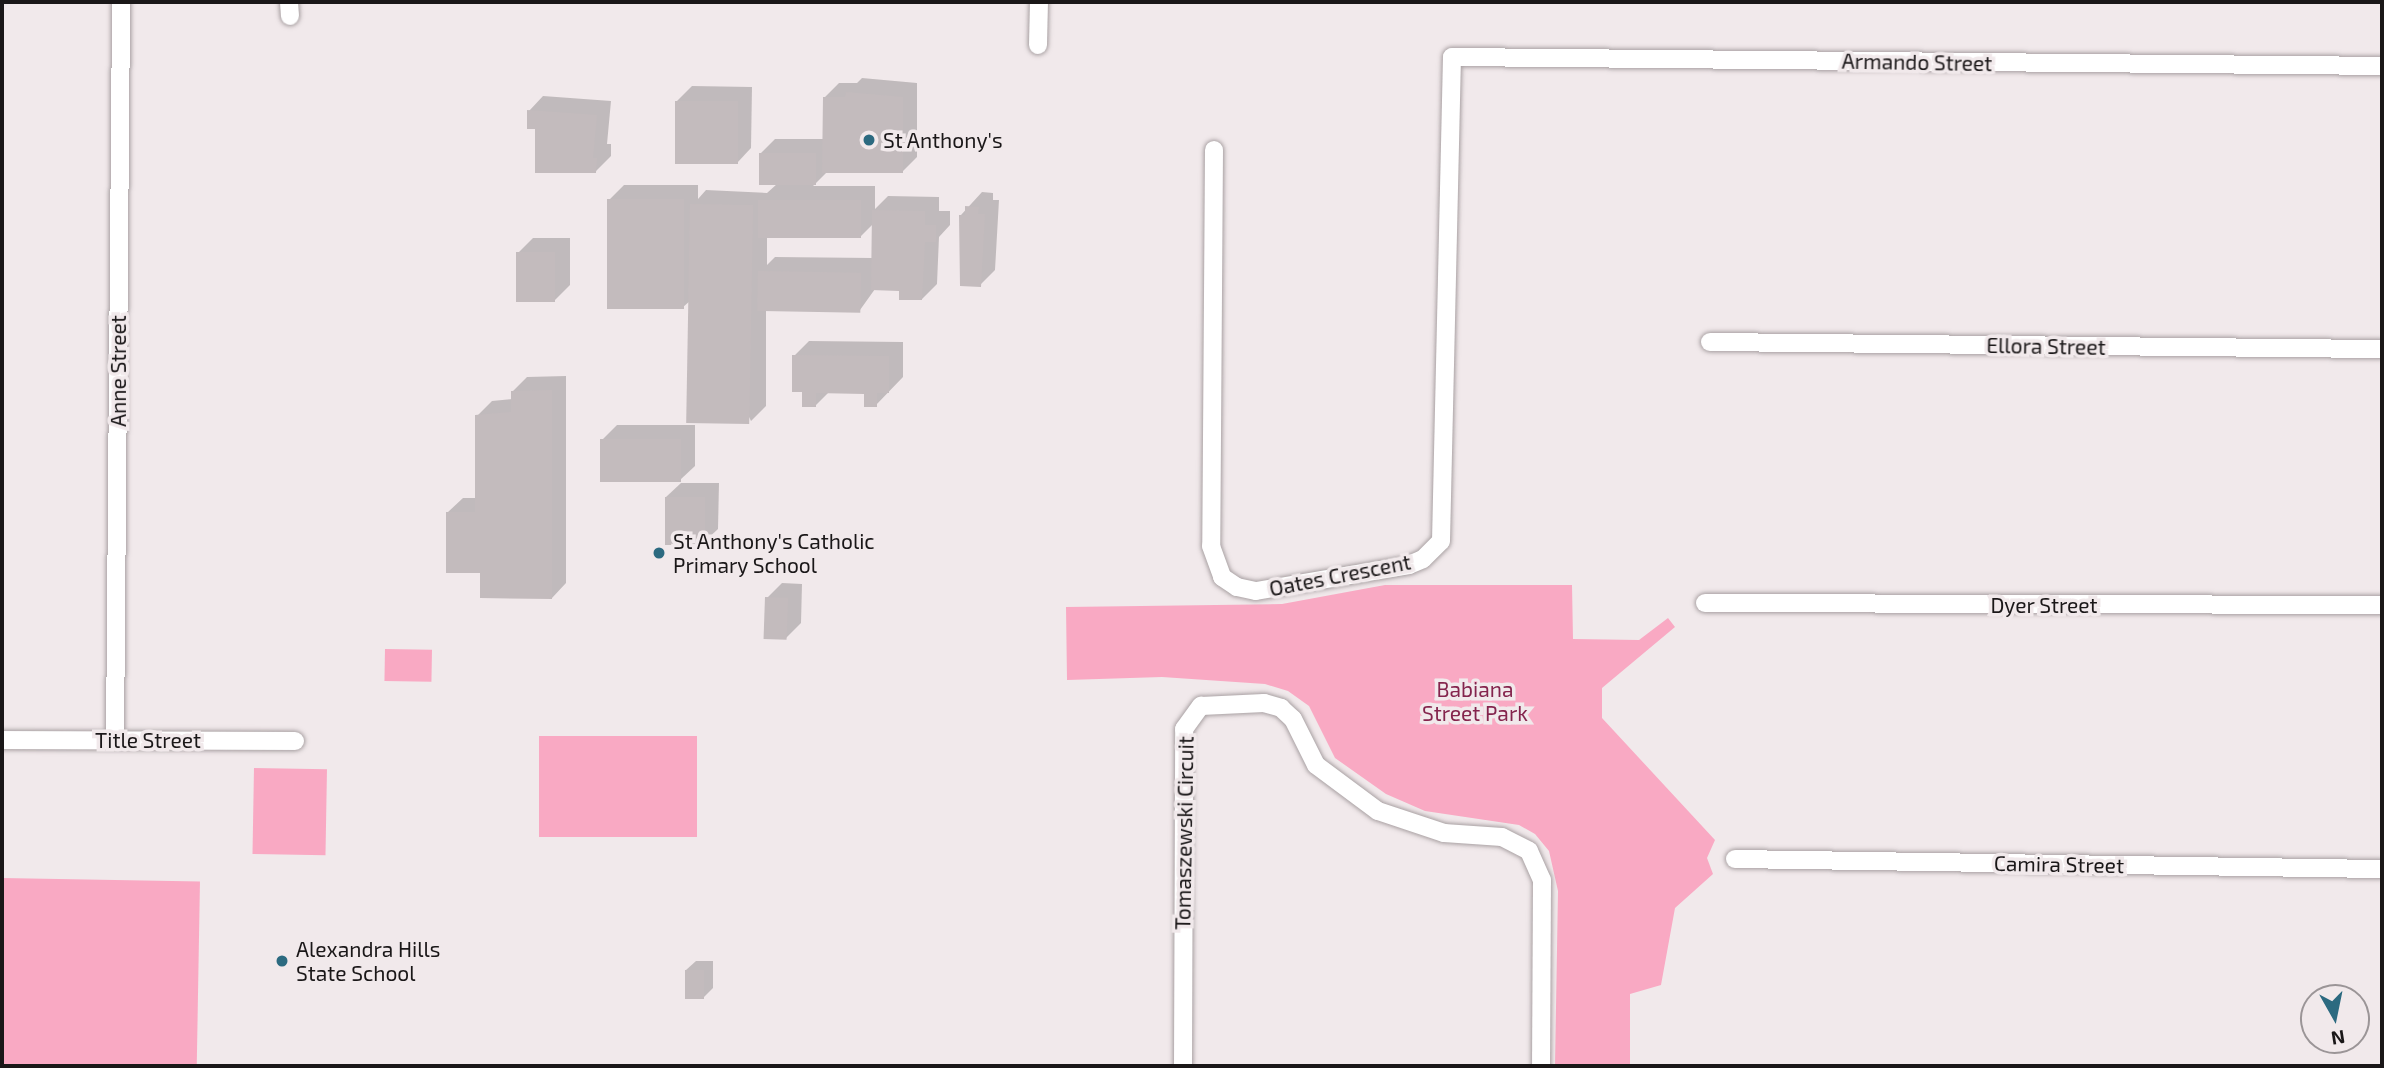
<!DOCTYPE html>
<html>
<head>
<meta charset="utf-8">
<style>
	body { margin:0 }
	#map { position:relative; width:2384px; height:1068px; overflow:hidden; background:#f1e9eb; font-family:"Exo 2",sans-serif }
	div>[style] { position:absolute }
	.green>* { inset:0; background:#f9a9c3; transform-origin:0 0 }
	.shadow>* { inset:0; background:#0003 }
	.building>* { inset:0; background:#c3bbbd; transform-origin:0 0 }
	.roads { filter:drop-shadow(0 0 2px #a9a1a3) drop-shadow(0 0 2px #a9a1a3) }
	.minor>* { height:18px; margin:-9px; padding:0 9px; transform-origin:9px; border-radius:9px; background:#fff }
	.dots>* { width:19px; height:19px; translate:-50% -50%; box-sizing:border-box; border:4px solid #f1e9eb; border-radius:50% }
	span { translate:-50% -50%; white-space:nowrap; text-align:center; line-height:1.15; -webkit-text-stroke:7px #f1e9eb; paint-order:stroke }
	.street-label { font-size:21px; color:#1a1718 }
	.poi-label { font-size:21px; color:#1a1718 }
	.left { translate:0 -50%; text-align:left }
	.park-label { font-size:21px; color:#84244d }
	.frame { position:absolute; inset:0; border:4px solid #1a1718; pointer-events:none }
	.north { position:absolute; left:2300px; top:984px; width:70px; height:70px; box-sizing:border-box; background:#f1e9eb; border:2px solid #9b9597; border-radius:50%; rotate:171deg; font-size:19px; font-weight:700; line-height:28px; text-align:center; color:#1a1718 }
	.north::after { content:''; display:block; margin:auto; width:24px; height:32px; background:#2c6a80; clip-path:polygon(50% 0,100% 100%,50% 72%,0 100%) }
</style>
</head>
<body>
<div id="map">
	<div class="green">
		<i style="clip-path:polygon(1385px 585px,1572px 585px,1573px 639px,1639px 640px,1668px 618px,1675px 627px,1602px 688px,1602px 718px,1715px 840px,1707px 858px,1713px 874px,1675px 908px,1661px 985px,1630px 994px,1630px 1066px,1555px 1066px,1558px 891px,1549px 851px,1535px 834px,1519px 825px,1425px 811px,1386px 794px,1335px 758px,1309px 706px,1288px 691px,1265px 684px,1162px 677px,1067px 680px,1066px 607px,1282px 604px)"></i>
		<i style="left:385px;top:649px;width:47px;height:32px;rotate:1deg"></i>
		<i style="left:539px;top:736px;width:158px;height:101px"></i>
		<i style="left:254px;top:768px;width:73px;height:86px;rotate:1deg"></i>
		<i style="left:2px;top:878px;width:198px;height:188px;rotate:1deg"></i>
	</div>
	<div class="shadow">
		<i style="clip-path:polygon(evenodd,862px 78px,917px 83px,917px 157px,902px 172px,827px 172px,813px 186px,875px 186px,875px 209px,888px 196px,939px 197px,939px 211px,950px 211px,950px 225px,939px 237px,937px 284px,922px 299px,901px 289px,875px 289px,860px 310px,766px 309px,766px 406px,751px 421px,691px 300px,682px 308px,609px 200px,624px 185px,698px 185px,698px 199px,706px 190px,767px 193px,777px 184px,760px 154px,775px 139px,824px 139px,824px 98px,839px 83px,857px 83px,862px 78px,873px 224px,873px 258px,775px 257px,767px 265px,767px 237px,860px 237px,873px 224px)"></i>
		<i style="clip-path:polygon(692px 86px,752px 87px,751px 148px,737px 163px,677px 101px)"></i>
		<i style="clip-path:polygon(543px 96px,611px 101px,607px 144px,611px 144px,611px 156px,596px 171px,537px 127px,529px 111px)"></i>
		<i style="clip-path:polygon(982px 192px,993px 193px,993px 200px,999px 200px,995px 270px,980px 285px,961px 215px)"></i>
		<i style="clip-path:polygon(533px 238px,570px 238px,570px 285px,555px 300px,518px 253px)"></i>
		<i style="clip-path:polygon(809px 341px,903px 342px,903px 377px,876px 405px,866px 392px,830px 391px,815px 406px,804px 390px,794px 356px)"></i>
		<i style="clip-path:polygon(566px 376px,566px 583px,552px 598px,482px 571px,448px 512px,463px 498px,477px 498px,477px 416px,492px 401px,512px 399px,513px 391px,527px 377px)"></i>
		<i style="clip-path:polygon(617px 425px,695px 425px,695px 466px,680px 480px,602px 440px)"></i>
		<i style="clip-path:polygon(681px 483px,719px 483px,718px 529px,703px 543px,666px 497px)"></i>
		<i style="clip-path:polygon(782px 583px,802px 584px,801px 623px,786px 638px,767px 598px)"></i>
		<i style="clip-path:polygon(696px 961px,713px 961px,713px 988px,703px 998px,686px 970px)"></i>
	</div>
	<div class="building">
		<i style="clip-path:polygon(846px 92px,903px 97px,903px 173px,822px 173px,823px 97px,845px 97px)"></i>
		<i style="left:675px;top:101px;width:63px;height:63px"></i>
		<i style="clip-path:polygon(527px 110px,597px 115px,593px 158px,597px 158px,596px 173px,535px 173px,535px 129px,527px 129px)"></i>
		<i style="left:759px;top:153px;width:57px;height:32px"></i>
		<i style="left:607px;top:199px;width:77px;height:110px"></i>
		<i style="left:758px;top:200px;width:103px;height:38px"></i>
		<i style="left:690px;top:204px;width:63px;height:219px;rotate:1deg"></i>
		<i style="clip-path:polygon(965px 206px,979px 207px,978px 214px,985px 214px,981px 287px,960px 286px,959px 215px,965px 215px)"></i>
		<i style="clip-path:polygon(872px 210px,925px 211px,925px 225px,936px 225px,936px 242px,925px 242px,922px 300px,899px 300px,899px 291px,871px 290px)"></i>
		<i style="left:516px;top:252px;width:39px;height:50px"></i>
		<i style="left:758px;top:271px;width:103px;height:40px;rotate:1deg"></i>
		<i style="clip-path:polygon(792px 355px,889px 356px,889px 393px,877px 393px,877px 407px,864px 407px,864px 394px,816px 393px,816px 407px,802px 407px,802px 392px,792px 392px)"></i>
		<i style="clip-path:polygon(552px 390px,552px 599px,480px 598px,480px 573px,446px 573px,446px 512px,475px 512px,475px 415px,511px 412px,511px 391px)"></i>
		<i style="left:600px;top:439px;width:81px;height:43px"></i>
		<i style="left:665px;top:497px;width:40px;height:48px"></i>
		<i style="left:765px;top:597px;width:23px;height:42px;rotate:2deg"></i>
		<i style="left:685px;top:970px;width:19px;height:29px"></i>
	</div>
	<div class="roads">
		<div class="minor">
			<i style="left:289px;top:2px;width:14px;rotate:86deg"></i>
			<i style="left:1038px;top:45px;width:43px;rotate:-88.7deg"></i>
			<i style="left:1214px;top:150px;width:396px;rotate:90.4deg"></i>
			<i style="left:1211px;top:546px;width:33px;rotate:70deg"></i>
			<i style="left:1222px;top:577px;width:18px;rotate:34deg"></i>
			<i style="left:1237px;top:587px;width:19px;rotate:12deg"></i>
			<i style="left:1256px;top:591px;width:155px;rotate:-9.6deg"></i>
			<i style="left:1409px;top:565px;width:15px;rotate:-23deg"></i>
			<i style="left:1423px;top:559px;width:25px;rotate:-45deg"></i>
			<i style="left:1441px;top:541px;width:484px;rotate:-88.7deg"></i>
			<i style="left:1452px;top:57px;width:930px;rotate:0.55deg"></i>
			<i style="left:1710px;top:342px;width:672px;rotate:0.6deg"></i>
			<i style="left:1705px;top:603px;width:677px;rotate:0.17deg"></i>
			<i style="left:2px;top:740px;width:293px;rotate:0.2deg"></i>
			<i style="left:115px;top:740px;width:738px;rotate:-89.53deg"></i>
			<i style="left:1735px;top:859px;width:647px;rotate:0.89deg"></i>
			<i style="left:1183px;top:1066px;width:337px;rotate:-89.8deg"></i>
			<i style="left:1184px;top:729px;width:29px;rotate:-54deg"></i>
			<i style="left:1201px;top:706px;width:63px;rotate:-2.7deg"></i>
			<i style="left:1264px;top:703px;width:18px;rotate:16deg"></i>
			<i style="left:1281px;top:708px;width:16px;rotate:43deg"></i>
			<i style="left:1293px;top:719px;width:51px;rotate:63.4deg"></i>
			<i style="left:1316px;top:765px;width:77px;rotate:36.6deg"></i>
			<i style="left:1378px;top:811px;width:70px;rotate:18.4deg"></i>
			<i style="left:1444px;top:833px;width:58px;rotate:3.9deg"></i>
			<i style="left:1502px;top:837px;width:30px;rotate:27deg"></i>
			<i style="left:1529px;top:851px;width:32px;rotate:66deg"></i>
			<i style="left:1542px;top:880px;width:186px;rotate:90.3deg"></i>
		</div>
	</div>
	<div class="dots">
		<i style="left:869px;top:140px;background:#2c6a80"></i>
		<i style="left:659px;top:553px;background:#2c6a80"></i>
		<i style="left:282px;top:961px;background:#2c6a80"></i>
	</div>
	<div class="street-label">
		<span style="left:1917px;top:62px;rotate:1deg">Armando Street</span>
		<span style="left:2046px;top:346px;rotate:1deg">Ellora Street</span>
		<span style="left:118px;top:371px;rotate:-90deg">Anne Street</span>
		<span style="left:1340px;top:575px;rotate:-11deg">Oates Crescent</span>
		<span style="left:2044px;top:605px">Dyer Street</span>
		<span style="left:148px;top:740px">Title Street</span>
		<span style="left:1184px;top:833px;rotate:-89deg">Tomaszewski Circuit</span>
		<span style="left:2059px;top:864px;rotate:1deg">Camira Street</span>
	</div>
	<div class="poi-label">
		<span class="left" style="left:883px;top:140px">St Anthony's</span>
		<span class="left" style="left:673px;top:553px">St Anthony's Catholic<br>Primary School</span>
		<span class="left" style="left:296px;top:961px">Alexandra Hills<br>State School</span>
	</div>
	<div class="park-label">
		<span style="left:1475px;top:701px">Babiana<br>Street Park</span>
	</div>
	<div class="frame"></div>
	<div class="north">N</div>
</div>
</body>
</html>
